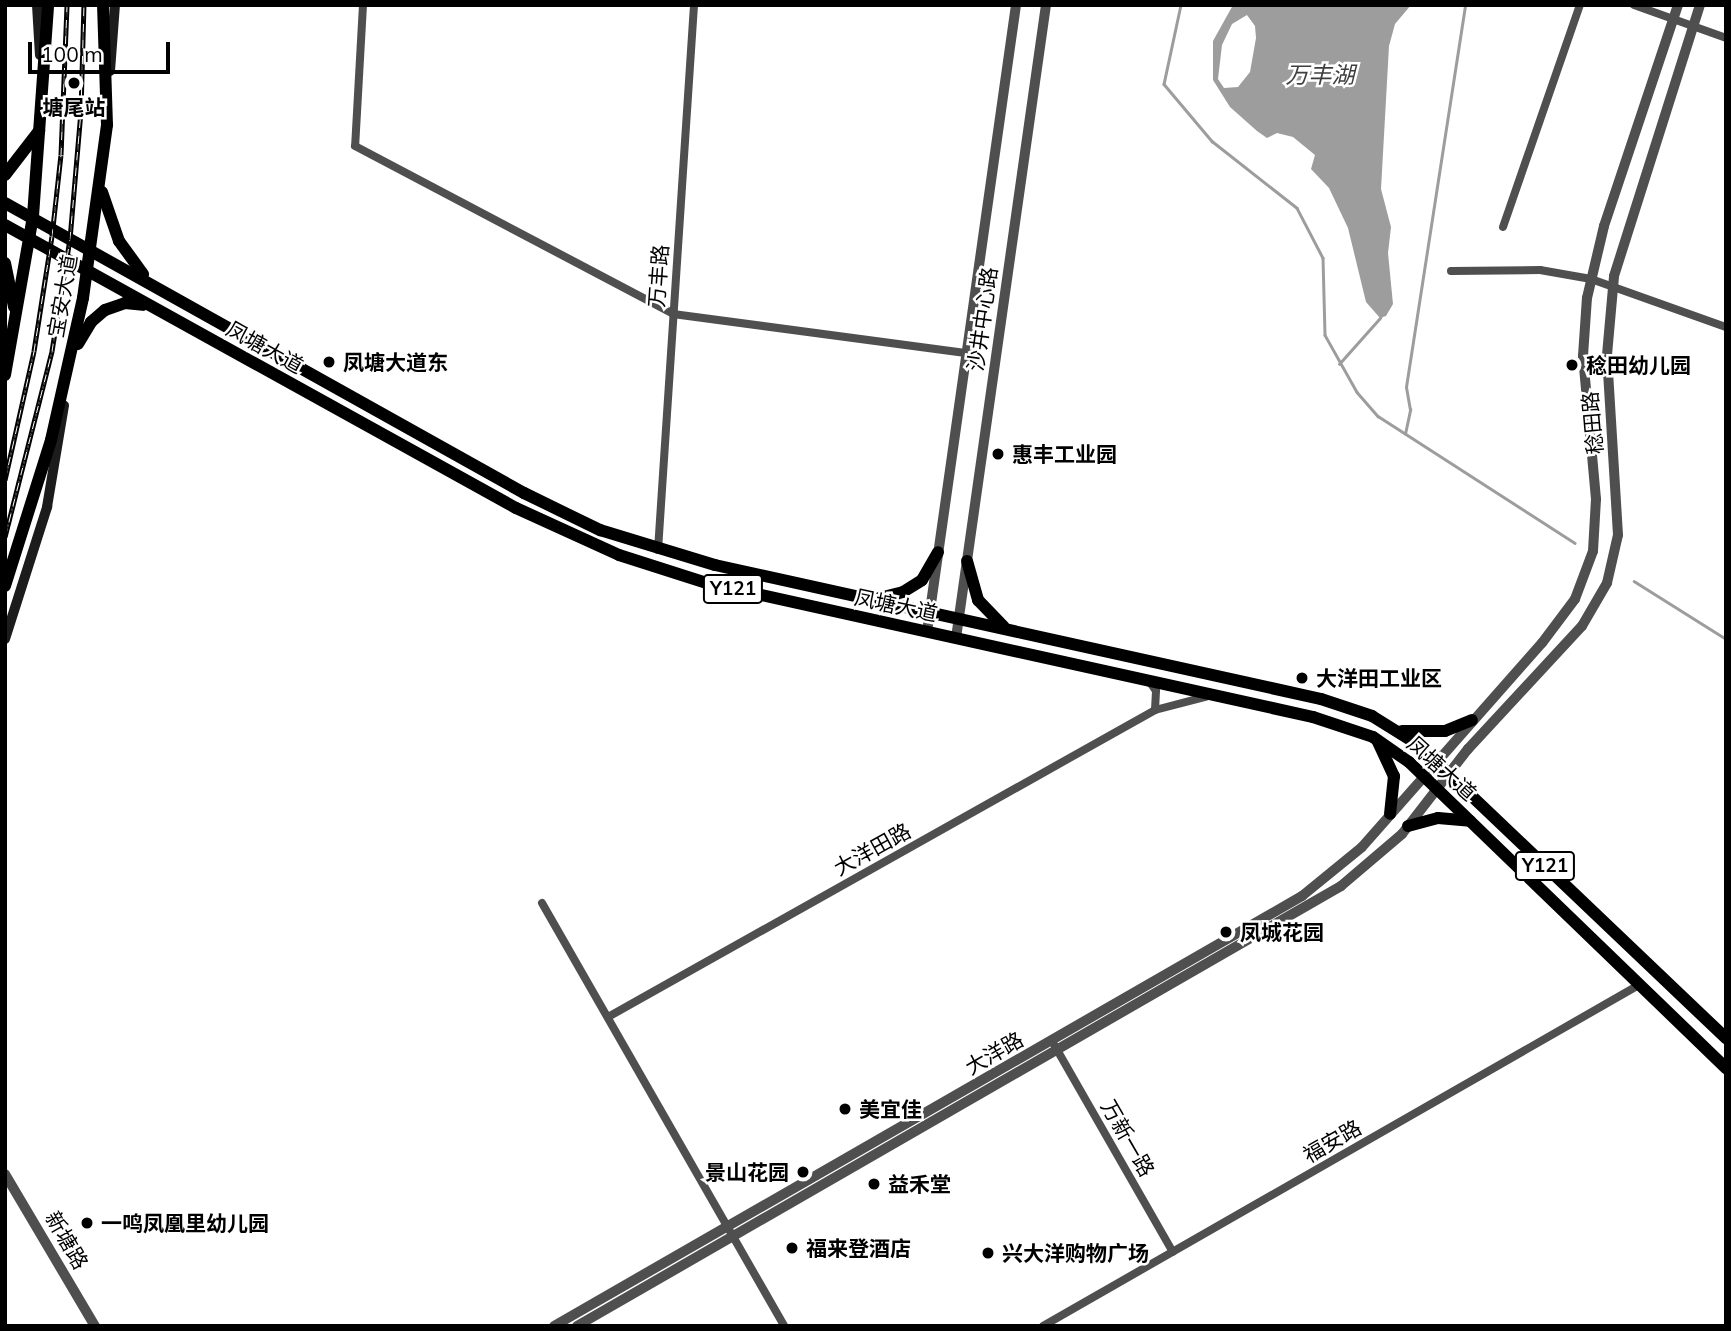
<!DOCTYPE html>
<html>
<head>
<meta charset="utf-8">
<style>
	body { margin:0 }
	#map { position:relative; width:1731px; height:1331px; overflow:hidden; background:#fff; font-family:Mulish,"Noto Sans SC",sans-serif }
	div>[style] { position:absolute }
	.water>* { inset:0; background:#9d9d9d }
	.stream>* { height:2.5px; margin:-1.25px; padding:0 1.25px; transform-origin:1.25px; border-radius:1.25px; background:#9d9d9d }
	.minor>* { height:8px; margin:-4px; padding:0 4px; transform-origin:4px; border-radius:4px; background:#4f4f4f }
	.tertiary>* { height:10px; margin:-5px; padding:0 5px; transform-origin:5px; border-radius:5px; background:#4f4f4f }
	.secondary>* { height:10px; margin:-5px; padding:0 5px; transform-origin:5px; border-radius:5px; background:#1c1c1c }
	.primary>* { height:12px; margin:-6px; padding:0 6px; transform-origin:6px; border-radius:6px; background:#000 }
	.rail>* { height:5px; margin-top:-2.5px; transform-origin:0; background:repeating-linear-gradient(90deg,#fff 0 8px,#000 0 16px); box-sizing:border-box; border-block:2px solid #000 }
	.dots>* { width:19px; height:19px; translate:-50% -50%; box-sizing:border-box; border:4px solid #fff; border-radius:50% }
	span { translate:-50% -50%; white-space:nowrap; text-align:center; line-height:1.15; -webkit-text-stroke:5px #fff; paint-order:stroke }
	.shield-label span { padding:2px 5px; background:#fff; border:2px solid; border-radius:5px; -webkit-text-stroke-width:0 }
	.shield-label { font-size:19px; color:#000; font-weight:700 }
	.poi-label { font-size:21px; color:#000; font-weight:700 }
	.left { translate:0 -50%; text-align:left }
	.right { translate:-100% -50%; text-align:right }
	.street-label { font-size:21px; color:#000 }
	.water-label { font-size:23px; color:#3e3e3e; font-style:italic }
	.frame { position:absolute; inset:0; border:7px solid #000; pointer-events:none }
	.scale { position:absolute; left:28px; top:42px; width:142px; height:32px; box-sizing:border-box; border:4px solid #000; border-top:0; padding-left:9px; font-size:21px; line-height:24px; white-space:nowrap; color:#000; -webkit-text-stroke:5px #fff; paint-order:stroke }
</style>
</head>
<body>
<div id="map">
	<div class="water">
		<i style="clip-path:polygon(evenodd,1233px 5px,1411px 5px,1395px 24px,1389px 46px,1381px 189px,1391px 227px,1388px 253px,1393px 304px,1386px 316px,1380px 318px,1366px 302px,1348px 228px,1329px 188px,1311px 169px,1315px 155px,1293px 137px,1277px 133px,1267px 138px,1257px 131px,1230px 107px,1213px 80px,1213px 41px,1233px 5px,1247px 15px,1255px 26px,1256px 38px,1250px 72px,1238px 87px,1224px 88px,1218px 79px,1222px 45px,1232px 24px,1247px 15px)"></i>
	</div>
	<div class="stream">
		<i style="left:1181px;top:5px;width:81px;rotate:102.1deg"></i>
		<i style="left:1164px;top:84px;width:75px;rotate:49.9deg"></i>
		<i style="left:1212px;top:141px;width:108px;rotate:38.2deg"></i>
		<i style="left:1297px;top:208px;width:56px;rotate:62.5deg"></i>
		<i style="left:1323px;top:258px;width:77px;rotate:88.5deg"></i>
		<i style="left:1325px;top:335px;width:65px;rotate:60.7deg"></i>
		<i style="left:1357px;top:392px;width:32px;rotate:49deg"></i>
		<i style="left:1378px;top:416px;width:234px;rotate:32.8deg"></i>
		<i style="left:1339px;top:364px;width:62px;rotate:-48.3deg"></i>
		<i style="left:1405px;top:434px;width:25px;rotate:-78deg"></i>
		<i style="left:1410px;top:410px;width:23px;rotate:-100deg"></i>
		<i style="left:1406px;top:387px;width:387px;rotate:-81.2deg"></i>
		<i style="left:1634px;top:581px;width:109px;rotate:32.2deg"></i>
	</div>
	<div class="minor">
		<i style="left:363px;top:5px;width:141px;rotate:93.2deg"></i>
		<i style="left:355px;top:146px;width:360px;rotate:27.8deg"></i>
		<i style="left:673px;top:314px;width:297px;rotate:7.6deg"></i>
		<i style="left:1634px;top:5px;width:98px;rotate:19.7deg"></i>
		<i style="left:1503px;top:227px;width:235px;rotate:-70.9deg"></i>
		<i style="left:1451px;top:271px;width:89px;rotate:-0.6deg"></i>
		<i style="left:1540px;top:270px;width:52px;rotate:10deg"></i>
		<i style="left:1591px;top:279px;width:143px;rotate:19.6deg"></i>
		<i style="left:658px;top:550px;width:546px;rotate:-86.22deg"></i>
		<i style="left:1149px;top:681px;width:12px;rotate:55deg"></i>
		<i style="left:1156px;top:691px;width:19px;rotate:93deg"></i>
		<i style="left:542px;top:903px;width:487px;rotate:60.2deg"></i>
		<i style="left:608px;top:1017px;width:627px;rotate:-29.3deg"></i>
		<i style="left:1155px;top:710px;width:52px;rotate:-14.6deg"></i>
		<i style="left:1052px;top:1041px;width:243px;rotate:60.2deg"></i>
		<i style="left:1043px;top:1326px;width:687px;rotate:-29.78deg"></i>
	</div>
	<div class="tertiary">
		<i style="left:927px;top:632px;width:633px;rotate:-81.92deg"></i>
		<i style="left:956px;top:638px;width:639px;rotate:-81.91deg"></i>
		<i style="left:5px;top:1174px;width:177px;rotate:59.4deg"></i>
		<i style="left:554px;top:1326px;width:863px;rotate:-29.89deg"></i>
		<i style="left:1302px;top:896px;width:77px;rotate:-39.2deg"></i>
		<i style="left:1362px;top:847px;width:272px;rotate:-48.6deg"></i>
		<i style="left:1542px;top:643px;width:55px;rotate:-53.1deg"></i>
		<i style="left:1575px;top:599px;width:51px;rotate:-69.4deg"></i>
		<i style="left:1593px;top:551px;width:52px;rotate:-86.7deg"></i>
		<i style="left:1596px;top:499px;width:144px;rotate:-95.2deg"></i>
		<i style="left:1583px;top:356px;width:58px;rotate:-86.1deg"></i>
		<i style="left:1587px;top:298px;width:74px;rotate:-76.7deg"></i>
		<i style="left:1604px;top:226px;width:233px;rotate:-71.5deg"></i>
		<i style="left:577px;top:1326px;width:882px;rotate:-29.94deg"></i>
		<i style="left:1341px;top:886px;width:80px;rotate:-40.4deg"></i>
		<i style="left:1402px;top:834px;width:108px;rotate:-52.2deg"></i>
		<i style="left:1468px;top:749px;width:168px;rotate:-47.2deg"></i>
		<i style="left:1582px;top:626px;width:50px;rotate:-59.8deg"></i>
		<i style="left:1607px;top:583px;width:49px;rotate:-77.1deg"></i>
		<i style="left:1618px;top:535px;width:180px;rotate:-93.5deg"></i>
		<i style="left:1607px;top:355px;width:79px;rotate:-84.9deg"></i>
		<i style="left:1614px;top:276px;width:284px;rotate:-72.4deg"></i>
	</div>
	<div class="secondary">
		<i style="left:37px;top:5px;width:50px;rotate:86.6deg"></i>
		<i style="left:110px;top:71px;width:66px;rotate:-85.7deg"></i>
		<i style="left:5px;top:639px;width:139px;rotate:-72.3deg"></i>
		<i style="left:47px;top:507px;width:103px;rotate:-80.5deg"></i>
	</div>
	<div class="primary">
		<i style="left:5px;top:175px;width:56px;rotate:-52.3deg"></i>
		<i style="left:102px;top:192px;width:52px;rotate:70.9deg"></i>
		<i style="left:119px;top:241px;width:41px;rotate:54deg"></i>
		<i style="left:5px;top:203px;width:595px;rotate:29.2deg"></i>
		<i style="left:524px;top:493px;width:85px;rotate:26deg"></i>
		<i style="left:600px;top:530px;width:120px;rotate:16.9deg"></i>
		<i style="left:715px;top:565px;width:621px;rotate:12.47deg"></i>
		<i style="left:1321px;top:699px;width:54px;rotate:18.4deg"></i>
		<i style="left:1372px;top:716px;width:53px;rotate:31.9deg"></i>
		<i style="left:1417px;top:744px;width:427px;rotate:43.6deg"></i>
		<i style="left:5px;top:225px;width:584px;rotate:28.98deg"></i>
		<i style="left:516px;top:508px;width:113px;rotate:24.5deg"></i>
		<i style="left:619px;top:555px;width:92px;rotate:17.7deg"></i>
		<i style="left:707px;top:583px;width:621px;rotate:12.47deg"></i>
		<i style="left:1313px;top:717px;width:63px;rotate:18.4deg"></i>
		<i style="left:1373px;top:737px;width:44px;rotate:34.8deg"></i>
		<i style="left:1409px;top:762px;width:441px;rotate:44deg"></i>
		<i style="left:5px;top:263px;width:45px;rotate:78.4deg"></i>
		<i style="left:78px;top:344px;width:26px;rotate:-59deg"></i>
		<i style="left:91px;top:322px;width:18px;rotate:-41deg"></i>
		<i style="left:105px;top:310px;width:21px;rotate:-19deg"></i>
		<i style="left:125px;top:303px;width:18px;rotate:6deg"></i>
		<i style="left:5px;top:375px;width:161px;rotate:-80deg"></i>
		<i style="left:33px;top:216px;width:212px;rotate:-85.9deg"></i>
		<i style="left:967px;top:561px;width:41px;rotate:74.2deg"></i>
		<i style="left:978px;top:600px;width:37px;rotate:46deg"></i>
		<i style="left:5px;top:586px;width:153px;rotate:-72.5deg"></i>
		<i style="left:51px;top:440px;width:146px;rotate:-77.3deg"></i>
		<i style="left:83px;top:298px;width:175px;rotate:-82.1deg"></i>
		<i style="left:107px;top:125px;width:120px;rotate:-91.9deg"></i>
		<i style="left:879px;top:598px;width:25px;rotate:-14deg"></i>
		<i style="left:903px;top:592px;width:22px;rotate:-32deg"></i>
		<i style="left:922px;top:580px;width:32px;rotate:-60deg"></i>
		<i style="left:1402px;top:731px;width:43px"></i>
		<i style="left:1445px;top:731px;width:29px;rotate:-22deg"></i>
		<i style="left:1378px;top:742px;width:38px;rotate:65deg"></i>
		<i style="left:1394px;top:776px;width:38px;rotate:96deg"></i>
		<i style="left:1408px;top:826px;width:31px;rotate:-15deg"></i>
		<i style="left:1438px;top:818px;width:32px;rotate:5deg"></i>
	</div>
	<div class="rail">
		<i style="left:5px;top:480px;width:132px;rotate:-77.3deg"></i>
		<i style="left:34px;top:351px;width:116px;rotate:-81.1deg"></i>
		<i style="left:52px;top:236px;width:81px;rotate:-83.7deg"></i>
		<i style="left:61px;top:155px;width:150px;rotate:-87.7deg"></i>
		<i style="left:5px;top:537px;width:192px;rotate:-75.8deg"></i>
		<i style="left:52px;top:351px;width:113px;rotate:-80.9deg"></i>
		<i style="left:70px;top:239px;width:128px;rotate:-85.1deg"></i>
		<i style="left:81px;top:111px;width:106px;rotate:-88.4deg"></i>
	</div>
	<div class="dots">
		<i style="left:74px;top:83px;background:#000"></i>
		<i style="left:329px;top:362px;background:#000"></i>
		<i style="left:1572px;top:365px;background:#000"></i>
		<i style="left:998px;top:454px;background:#000"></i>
		<i style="left:1302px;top:678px;background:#000"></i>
		<i style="left:1226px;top:932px;background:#000"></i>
		<i style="left:845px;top:1109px;background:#000"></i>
		<i style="left:803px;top:1172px;background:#000"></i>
		<i style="left:874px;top:1184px;background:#000"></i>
		<i style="left:87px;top:1223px;background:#000"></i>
		<i style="left:792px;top:1248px;background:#000"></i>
		<i style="left:988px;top:1253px;background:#000"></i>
	</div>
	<div class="shield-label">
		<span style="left:733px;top:589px">Y121</span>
		<span style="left:1545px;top:866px">Y121</span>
	</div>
	<div class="poi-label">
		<span style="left:74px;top:107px">塘尾站</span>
		<span class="left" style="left:343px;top:362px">凤塘大道东</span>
		<span class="left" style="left:1586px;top:365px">稔田幼儿园</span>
		<span class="left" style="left:1012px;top:454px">惠丰工业园</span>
		<span class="left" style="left:1316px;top:678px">大洋田工业区</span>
		<span class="left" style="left:1240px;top:932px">凤城花园</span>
		<span class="left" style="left:859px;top:1109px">美宜佳</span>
		<span class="right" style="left:789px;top:1172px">景山花园</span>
		<span class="left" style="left:888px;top:1184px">益禾堂</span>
		<span class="left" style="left:101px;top:1223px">一鸣凤凰里幼儿园</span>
		<span class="left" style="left:806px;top:1248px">福来登酒店</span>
		<span class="left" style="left:1002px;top:1253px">兴大洋购物广场</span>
	</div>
	<div class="street-label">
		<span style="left:658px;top:276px;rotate:-86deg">万丰路</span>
		<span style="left:62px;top:296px;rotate:-80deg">宝安大道</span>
		<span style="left:982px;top:319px;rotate:-82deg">沙井中心路</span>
		<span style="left:265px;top:347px;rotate:29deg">凤塘大道</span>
		<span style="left:1592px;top:423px;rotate:-95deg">稔田路</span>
		<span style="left:896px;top:605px;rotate:12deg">凤塘大道</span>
		<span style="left:1442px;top:768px;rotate:42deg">凤塘大道</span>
		<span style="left:872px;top:849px;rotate:-29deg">大洋田路</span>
		<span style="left:994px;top:1053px;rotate:-30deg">大洋路</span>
		<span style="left:1128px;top:1138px;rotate:60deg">万新一路</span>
		<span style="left:1332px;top:1141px;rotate:-30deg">福安路</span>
		<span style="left:67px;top:1240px;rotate:60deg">新塘路</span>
	</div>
	<div class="water-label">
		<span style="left:1320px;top:75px">万丰湖</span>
	</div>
	<div class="frame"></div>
	<div class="scale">100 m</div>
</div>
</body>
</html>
